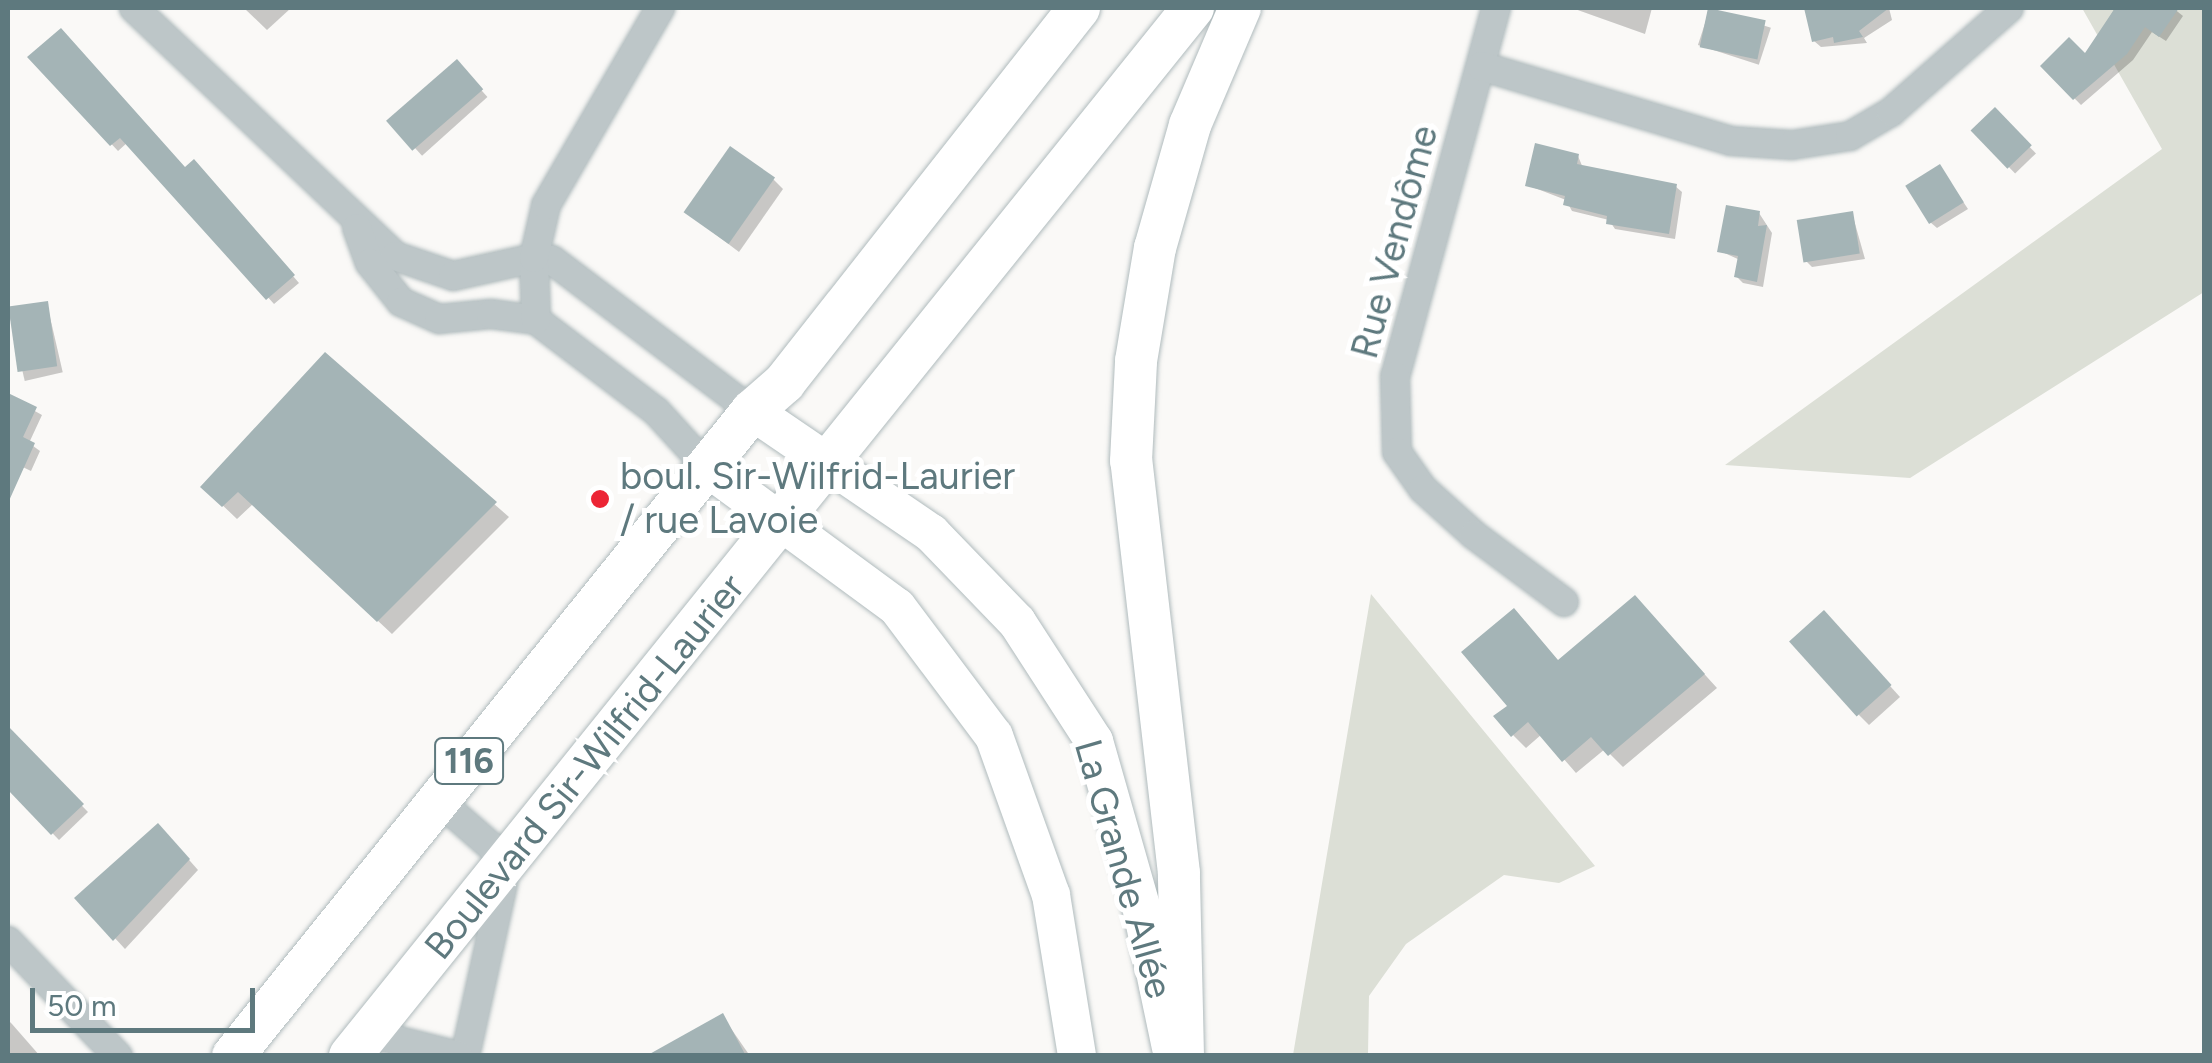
<!DOCTYPE html>
<html>
<head>
<meta charset="utf-8">
<style>
	body { margin:0 }
	#map { position:relative; width:2212px; height:1063px; overflow:hidden; background:#faf9f7; font-family:Figtree,sans-serif }
	div>[style] { position:absolute }
	.green>* { inset:0; background:#dcdfd6 }
	.shadow>* { inset:0; background:#0003; transform-origin:0 0 }
	.building>* { inset:0; background:#a4b4b6; transform-origin:0 0 }
	.roads { filter:drop-shadow(0 0 2px #b0bbbd) drop-shadow(0 0 2px #b0bbbd) }
	.street>* { height:28px; margin:-14px; padding:0 14px; transform-origin:14px; border-radius:14px; background:#bdc6c8 }
	.secondary>* { height:38px; margin:-19px; padding:0 19px; transform-origin:19px; border-radius:19px; background:#fff }
	.primary>* { height:42px; margin:-21px; padding:0 21px; transform-origin:21px; border-radius:21px; background:#fff }
	.dots>* { width:28px; height:28px; translate:-50% -50%; box-sizing:border-box; border:5px solid #fff; border-radius:50% }
	span { translate:-50% -50%; white-space:nowrap; text-align:center; line-height:1.15; -webkit-text-stroke:10px #fff; paint-order:stroke }
	.shield-label span { padding:2px 8px; background:#fff; border:2px solid; border-radius:8px; -webkit-text-stroke-width:0 }
	.shield-label { font-size:35px; color:#5e797e; font-weight:700 }
	.street-label { font-size:38px; color:#5e797e }
	.poi-label { font-size:38px; color:#5e797e }
	.left { translate:0 -50%; text-align:left }
	.frame { position:absolute; inset:0; border:10px solid #5e797e; pointer-events:none }
	.scale { position:absolute; left:30px; top:988px; width:225px; height:45px; box-sizing:border-box; border:5px solid #5e797e; border-top:0; padding-left:12px; font-size:30px; line-height:35px; white-space:nowrap; color:#5e797e; -webkit-text-stroke:8px #fff; paint-order:stroke }
</style>
</head>
<body>
<div id="map">
	<div class="green">
		<i style="clip-path:polygon(2082px 8px,2204px 8px,2204px 292px,1910px 478px,1725px 465px,2162px 149px)"></i>
		<i style="clip-path:polygon(1371px 594px,1595px 866px,1559px 883px,1504px 875px,1406px 944px,1369px 996px,1368px 1055px,1293px 1055px)"></i>
	</div>
	<div class="shadow">
		<i style="clip-path:polygon(244px 8px,291px 8px,267px 30px)"></i>
		<i style="clip-path:polygon(1572px 8px,1652px 8px,1645px 34px)"></i>
		<i style="left:1710px;top:8px;width:64px;height:39px;rotate:18deg"></i>
		<i style="clip-path:polygon(1889px 8px,1892px 20px,1864px 38px,1867px 43px,1821px 47px,1814px 41px,1807px 10px)"></i>
		<i style="clip-path:polygon(2115px 8px,2173px 8px,2183px 16px,2166px 41px,2152px 32px,2133px 60px,2081px 105px,2043px 66px,2086px 57px)"></i>
		<i style="clip-path:polygon(30px 57px,185px 170px,200px 168px,299px 283px,274px 304px,128px 142px,118px 151px)"></i>
		<i style="left:456px;top:62px;width:47px;height:88px;rotate:48deg"></i>
		<i style="left:1995px;top:111px;width:59px;height:29px;rotate:46deg"></i>
		<i style="clip-path:polygon(1578px 156px,1583px 168px,1675px 186px,1682px 192px,1675px 239px,1615px 229px,1609px 220px,1572px 211px,1566px 200px,1527px 185px)"></i>
		<i style="clip-path:polygon(1940px 167px,1968px 209px,1937px 228px,1930px 222px)"></i>
		<i style="clip-path:polygon(773px 179px,783px 189px,739px 252px,686px 212px)"></i>
		<i style="clip-path:polygon(1759px 213px,1772px 233px,1763px 287px,1743px 283px,1737px 277px,1740px 260px,1720px 251px)"></i>
		<i style="clip-path:polygon(1852px 213px,1865px 259px,1812px 267px,1806px 261px)"></i>
		<i style="left:47px;top:304px;width:70px;height:39px;rotate:77deg"></i>
		<i style="clip-path:polygon(325px 356px,509px 517px,392px 634px,253px 504px,237px 519px,217px 500px)"></i>
		<i style="clip-path:polygon(8px 396px,42px 415px,29px 443px,40px 451px,31px 471px,8px 460px)"></i>
		<i style="clip-path:polygon(1648px 612px,1717px 688px,1623px 767px,1605px 749px,1576px 773px,1542px 734px,1526px 748px,1513px 735px,1559px 663px)"></i>
		<i style="clip-path:polygon(1834px 624px,1900px 697px,1869px 725px,1859px 715px)"></i>
		<i style="clip-path:polygon(17px 739px,88px 812px,59px 840px,8px 787px,8px 748px)"></i>
		<i style="clip-path:polygon(168px 836px,198px 870px,125px 949px,78px 898px)"></i>
		<i style="clip-path:polygon(723px 1017px,750px 1056px,651px 1056px)"></i>
		<i style="clip-path:polygon(8px 1020px,12px 1024px,40px 1056px,8px 1056px)"></i>
	</div>
	<div class="building">
		<i style="left:1708px;top:8px;width:59px;height:40px;rotate:12deg"></i>
		<i style="clip-path:polygon(1804px 8px,1889px 8px,1859px 31px,1863px 37px,1834px 43px,1833px 37px,1812px 42px)"></i>
		<i style="clip-path:polygon(2115px 8px,2179px 8px,2159px 37px,2145px 27px,2127px 54px,2073px 100px,2040px 66px,2069px 37px,2085px 53px)"></i>
		<i style="clip-path:polygon(61px 28px,185px 167px,194px 159px,295px 275px,266px 300px,120px 138px,110px 146px,27px 57px)"></i>
		<i style="left:457px;top:59px;width:40px;height:94px;rotate:49deg"></i>
		<i style="left:1995px;top:107px;width:53px;height:34px;rotate:46deg"></i>
		<i style="clip-path:polygon(1535px 143px,1579px 154px,1577px 164px,1677px 184px,1669px 234px,1606px 224px,1607px 216px,1563px 205px,1565px 196px,1525px 186px)"></i>
		<i style="left:730px;top:146px;width:55px;height:81px;rotate:35deg"></i>
		<i style="left:1940px;top:164px;width:45px;height:41px;rotate:58deg"></i>
		<i style="clip-path:polygon(1726px 205px,1760px 211px,1758px 226px,1767px 225px,1757px 282px,1734px 277px,1738px 256px,1717px 252px)"></i>
		<i style="left:1853px;top:211px;width:43px;height:57px;rotate:81deg"></i>
		<i style="left:48px;top:301px;width:66px;height:40px;rotate:82deg"></i>
		<i style="clip-path:polygon(325px 352px,497px 502px,377px 622px,238px 492px,222px 507px,200px 487px)"></i>
		<i style="clip-path:polygon(8px 393px,37px 407px,23px 437px,35px 443px,8px 503px)"></i>
		<i style="clip-path:polygon(1635px 595px,1705px 674px,1608px 756px,1591px 737px,1562px 762px,1528px 722px,1511px 737px,1493px 716px,1507px 706px,1461px 652px,1514px 608px,1558px 660px)"></i>
		<i style="left:1824px;top:610px;width:101px;height:47px;rotate:48deg"></i>
		<i style="clip-path:polygon(8px 726px,84px 804px,51px 835px,8px 790px)"></i>
		<i style="clip-path:polygon(158px 823px,190px 859px,113px 941px,74px 898px)"></i>
		<i style="clip-path:polygon(723px 1013px,746px 1056px,646px 1056px)"></i>
	</div>
	<div class="roads">
		<div class="street">
			<i style="left:134px;top:8px;width:360px;rotate:43.5deg"></i>
			<i style="left:395px;top:256px;width:61px;rotate:19deg"></i>
			<i style="left:453px;top:276px;width:83px;rotate:-12.5deg"></i>
			<i style="left:534px;top:258px;width:18px;rotate:6deg"></i>
			<i style="left:552px;top:260px;width:251px;rotate:37.1deg"></i>
			<i style="left:1496px;top:8px;width:382px;rotate:105.3deg"></i>
			<i style="left:1395px;top:376px;width:76px;rotate:88.5deg"></i>
			<i style="left:1397px;top:452px;width:45px;rotate:54.9deg"></i>
			<i style="left:1423px;top:489px;width:69px;rotate:42deg"></i>
			<i style="left:1474px;top:535px;width:112px;rotate:36.7deg"></i>
			<i style="left:1481px;top:66px;width:261px;rotate:16.7deg"></i>
			<i style="left:1731px;top:141px;width:61px;rotate:3.8deg"></i>
			<i style="left:1792px;top:145px;width:59px;rotate:-8.8deg"></i>
			<i style="left:1850px;top:136px;width:48px;rotate:-30.3deg"></i>
			<i style="left:1891px;top:112px;width:157px;rotate:-41.4deg"></i>
			<i style="left:357px;top:228px;width:37px;rotate:70deg"></i>
			<i style="left:370px;top:263px;width:50px;rotate:51.5deg"></i>
			<i style="left:401px;top:302px;width:42px;rotate:24.1deg"></i>
			<i style="left:439px;top:319px;width:52px;rotate:-5.5deg"></i>
			<i style="left:491px;top:314px;width:45px;rotate:7.6deg"></i>
			<i style="left:536px;top:320px;width:151px;rotate:37.2deg"></i>
			<i style="left:656px;top:411px;width:79px;rotate:47.6deg"></i>
			<i style="left:536px;top:320px;width:62px;rotate:-91.8deg"></i>
			<i style="left:534px;top:258px;width:54px;rotate:-77.2deg"></i>
			<i style="left:546px;top:205px;width:228px;rotate:-59.9deg"></i>
			<i style="left:438px;top:800px;width:93px;rotate:41.1deg"></i>
			<i style="left:508px;top:861px;width:200px;rotate:102.4deg"></i>
			<i style="left:8px;top:941px;width:159px;rotate:46.3deg"></i>
			<i style="left:368px;top:1033px;width:93px;rotate:14.3deg"></i>
		</div>
		<div class="secondary">
			<i style="left:752px;top:411px;width:217px;rotate:34.3deg"></i>
			<i style="left:931px;top:533px;width:124px;rotate:46deg"></i>
			<i style="left:1017px;top:622px;width:142px;rotate:57.1deg"></i>
			<i style="left:1094px;top:741px;width:176px;rotate:74.1deg"></i>
			<i style="left:1142px;top:910px;width:141px;rotate:78.1deg"></i>
			<i style="left:709px;top:469px;width:233px;rotate:36.3deg"></i>
			<i style="left:897px;top:607px;width:161px;rotate:53.1deg"></i>
			<i style="left:994px;top:736px;width:169px;rotate:70.3deg"></i>
			<i style="left:1051px;top:895px;width:163px;rotate:80.8deg"></i>
		</div>
		<div class="primary">
			<i style="left:233px;top:1056px;width:828px;rotate:-51.18deg"></i>
			<i style="left:752px;top:411px;width:43px;rotate:-41.2deg"></i>
			<i style="left:784px;top:383px;width:477px;rotate:-51.8deg"></i>
			<i style="left:350px;top:1056px;width:1345px;rotate:-51.19deg"></i>
			<i style="left:1183px;top:1056px;width:183px;rotate:-91.3deg"></i>
			<i style="left:1179px;top:873px;width:415px;rotate:-96.6deg"></i>
			<i style="left:1131px;top:461px;width:100px;rotate:-87.1deg"></i>
			<i style="left:1136px;top:361px;width:115px;rotate:-80.5deg"></i>
			<i style="left:1155px;top:248px;width:128px;rotate:-74.1deg"></i>
			<i style="left:1190px;top:125px;width:127px;rotate:-66.9deg"></i>
		</div>
	</div>
	<div class="dots">
		<i style="left:600px;top:499px;background:#ec2535"></i>
	</div>
	<div class="shield-label">
		<span style="left:469px;top:761px">116</span>
	</div>
	<div class="street-label">
		<span style="left:1395px;top:242px;rotate:-75deg">Rue Vendôme</span>
		<span style="left:585px;top:767px;rotate:-51deg">Boulevard Sir-Wilfrid-Laurier</span>
		<span style="left:1123px;top:869px;rotate:74deg">La Grande Allée</span>
	</div>
	<div class="poi-label">
		<span class="left" style="left:620px;top:499px">boul. Sir-Wilfrid-Laurier<br>/ rue Lavoie</span>
	</div>
	<div class="frame"></div>
	<div class="scale">50 m</div>
</div>
</body>
</html>
